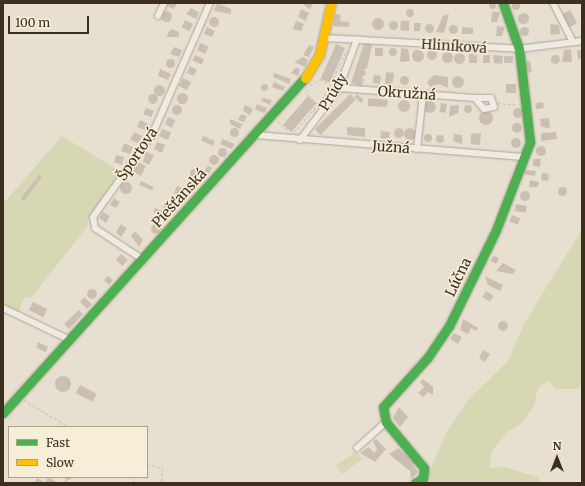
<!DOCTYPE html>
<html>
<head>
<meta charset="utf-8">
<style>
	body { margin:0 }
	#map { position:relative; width:585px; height:486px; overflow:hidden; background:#e7e0d1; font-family:Merriweather,serif }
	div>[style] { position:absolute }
	.green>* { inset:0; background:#d6d7b3; transform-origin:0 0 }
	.building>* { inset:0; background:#cbbfb2; transform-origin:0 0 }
	.round { border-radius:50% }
	.path>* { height:1px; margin-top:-0.5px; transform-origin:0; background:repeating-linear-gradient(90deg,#c8c2b9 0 3px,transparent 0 5px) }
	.roads { filter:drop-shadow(0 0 1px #ada599) drop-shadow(0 0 1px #ada599) }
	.street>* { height:6px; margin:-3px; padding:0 3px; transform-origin:3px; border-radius:3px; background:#efebe3 }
	.fast>* { height:9px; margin:-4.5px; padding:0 4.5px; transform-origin:4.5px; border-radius:4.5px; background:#4caf50 }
	.slow>* { height:9px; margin:-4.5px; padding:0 4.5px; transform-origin:4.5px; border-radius:4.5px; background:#ffc107 }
	span { translate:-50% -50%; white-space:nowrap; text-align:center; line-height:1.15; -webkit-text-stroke:3px #f7eed8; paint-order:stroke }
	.street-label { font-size:14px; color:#3d2e20 }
	.frame { position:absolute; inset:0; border:4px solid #3d2e20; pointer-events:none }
	.legend { position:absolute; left:8px; top:426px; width:140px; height:52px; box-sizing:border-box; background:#f7eed8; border:1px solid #ada18e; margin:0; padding:5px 7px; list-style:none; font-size:12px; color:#3d2e20 }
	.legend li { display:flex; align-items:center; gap:8px; height:20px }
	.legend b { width:20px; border:1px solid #ada18e }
	.north { position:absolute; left:537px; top:438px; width:40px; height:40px; -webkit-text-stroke:3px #f7eed8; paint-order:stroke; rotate:0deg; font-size:11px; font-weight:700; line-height:16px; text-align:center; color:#3d2e20 }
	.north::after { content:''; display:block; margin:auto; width:14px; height:18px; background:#3d2e20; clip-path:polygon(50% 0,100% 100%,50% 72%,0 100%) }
	.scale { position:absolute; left:8px; top:16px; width:81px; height:18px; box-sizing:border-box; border:2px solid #3d2e20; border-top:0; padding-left:5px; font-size:12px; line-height:14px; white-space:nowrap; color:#3d2e20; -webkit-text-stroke:3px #f7eed8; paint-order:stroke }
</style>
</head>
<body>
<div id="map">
	<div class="green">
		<i style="clip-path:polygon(62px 136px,121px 172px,89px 218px,87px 227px,31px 298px,25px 296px,19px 311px,3px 305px,3px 204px)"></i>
		<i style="clip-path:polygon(582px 229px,582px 385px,578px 389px,556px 389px,548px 381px,538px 387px,534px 406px,522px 423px,507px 432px,491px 452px,490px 468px,503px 467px,538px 477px,542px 483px,420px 483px,427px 478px,446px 433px,468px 400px,508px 361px,524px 324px)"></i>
		<i style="left:356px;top:451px;width:10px;height:25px;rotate:53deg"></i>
	</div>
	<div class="building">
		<i class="round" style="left:488.5px;top:1.5px;width:7px;height:7px"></i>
		<i class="round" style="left:512px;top:2px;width:8px;height:8px"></i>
		<i style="clip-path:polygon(168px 3px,177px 3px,174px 9px,167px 6px)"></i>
		<i style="clip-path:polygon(217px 3px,231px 9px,231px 14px,214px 11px)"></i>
		<i style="clip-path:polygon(301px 3px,313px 3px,310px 9px)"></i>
		<i style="clip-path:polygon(191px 8px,199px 12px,196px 19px,186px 14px)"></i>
		<i style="clip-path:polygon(301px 9px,309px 13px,306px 21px,298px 17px)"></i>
		<i class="round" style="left:406px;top:9px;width:8px;height:8px"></i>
		<i style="left:570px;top:10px;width:15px;height:9px;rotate:62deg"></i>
		<i class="round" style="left:160.5px;top:10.5px;width:11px;height:11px"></i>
		<i style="clip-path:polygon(492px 12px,500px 12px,497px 22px,491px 22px)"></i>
		<i class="round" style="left:517.5px;top:12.5px;width:11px;height:11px"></i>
		<i style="clip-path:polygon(335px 14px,341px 15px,340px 21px,349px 22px,349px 27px,333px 26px)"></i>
		<i style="clip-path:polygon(449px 14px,444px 33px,436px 32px,443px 16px)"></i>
		<i class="round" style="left:209px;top:17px;width:10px;height:10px"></i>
		<i class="round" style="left:372px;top:18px;width:12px;height:12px"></i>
		<i style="left:185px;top:20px;width:9px;height:8px;rotate:27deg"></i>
		<i class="round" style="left:388.5px;top:20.5px;width:9px;height:9px"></i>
		<i style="clip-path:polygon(296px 21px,304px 24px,301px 31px,293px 29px)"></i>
		<i style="clip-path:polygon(401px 21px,409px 21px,409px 31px,400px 30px)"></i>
		<i style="clip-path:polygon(414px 23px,421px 23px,420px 31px,414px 31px)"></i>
		<i class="round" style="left:424.5px;top:23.5px;width:9px;height:9px"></i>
		<i style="clip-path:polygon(550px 24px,559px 25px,560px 34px,551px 35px)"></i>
		<i class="round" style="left:448.5px;top:24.5px;width:9px;height:9px"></i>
		<i style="clip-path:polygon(497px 26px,505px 27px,502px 36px,496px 36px)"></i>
		<i class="round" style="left:519.5px;top:26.5px;width:9px;height:9px"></i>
		<i style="clip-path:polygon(207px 27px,215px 31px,212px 37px,204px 34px)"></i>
		<i style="clip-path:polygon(462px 27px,473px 28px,473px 34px,462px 34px)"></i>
		<i style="clip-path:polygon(171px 29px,179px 32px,179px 37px,166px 37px)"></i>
		<i style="left:200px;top:43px;width:9px;height:8px;rotate:21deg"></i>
		<i style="clip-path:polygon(364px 43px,372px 45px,367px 68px,363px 70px,366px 71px,365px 75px,361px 78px,364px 79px,362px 86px,351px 83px)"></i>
		<i style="left:336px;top:44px;width:10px;height:38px;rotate:24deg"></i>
		<i style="clip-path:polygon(309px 45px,314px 47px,309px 57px,303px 55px)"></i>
		<i style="clip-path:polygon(174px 47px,182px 50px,179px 57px,170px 54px)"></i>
		<i class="round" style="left:389px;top:48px;width:8px;height:8px"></i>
		<i style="left:375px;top:48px;width:8px;height:8px"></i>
		<i style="clip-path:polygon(401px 48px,408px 49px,410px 61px,400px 62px)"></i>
		<i style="clip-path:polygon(571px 49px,572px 62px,562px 62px,564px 50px)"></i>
		<i class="round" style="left:427px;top:50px;width:10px;height:10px"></i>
		<i class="round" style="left:412px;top:50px;width:12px;height:12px"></i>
		<i style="clip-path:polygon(577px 50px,582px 50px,582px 59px,578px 59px)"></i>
		<i class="round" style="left:441.5px;top:51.5px;width:11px;height:11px"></i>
		<i class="round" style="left:453.5px;top:52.5px;width:11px;height:11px"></i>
		<i style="left:469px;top:54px;width:8px;height:9px"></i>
		<i class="round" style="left:550.5px;top:54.5px;width:9px;height:9px"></i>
		<i style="left:195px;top:55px;width:10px;height:6px;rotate:24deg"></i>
		<i style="left:483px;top:55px;width:7px;height:8px"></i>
		<i style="clip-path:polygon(493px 55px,503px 56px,502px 64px,494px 63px)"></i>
		<i style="left:504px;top:56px;width:9px;height:7px"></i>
		<i style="clip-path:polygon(303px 57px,308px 60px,305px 67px,294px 62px)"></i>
		<i class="round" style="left:165.5px;top:58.5px;width:9px;height:9px"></i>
		<i style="clip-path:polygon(530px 61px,532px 72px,527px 73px,524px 62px)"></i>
		<i style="clip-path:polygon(190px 66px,197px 70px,194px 76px,187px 73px)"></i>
		<i style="clip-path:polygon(296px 67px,300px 69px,298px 76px,291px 73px)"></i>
		<i style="clip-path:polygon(160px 69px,171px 74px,168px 80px,158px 76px)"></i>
		<i style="clip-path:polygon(386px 72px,394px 73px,393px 82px,389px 85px,385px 84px)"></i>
		<i style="clip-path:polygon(274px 73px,291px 79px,289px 84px,273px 77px)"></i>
		<i style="left:374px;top:75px;width:7px;height:8px;rotate:8deg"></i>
		<i style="clip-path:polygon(434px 75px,448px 77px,448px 88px,439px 84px,430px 87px,427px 82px)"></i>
		<i class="round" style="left:399.5px;top:75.5px;width:9px;height:9px"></i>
		<i class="round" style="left:452px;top:76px;width:12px;height:12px"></i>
		<i style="left:183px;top:78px;width:9px;height:9px;rotate:27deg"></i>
		<i style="clip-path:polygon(274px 82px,285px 87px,283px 91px,272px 87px)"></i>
		<i class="round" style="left:260.5px;top:83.5px;width:7px;height:7px"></i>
		<i style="left:506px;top:84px;width:10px;height:9px"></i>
		<i class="round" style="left:153.5px;top:84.5px;width:11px;height:11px"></i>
		<i class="round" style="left:176.5px;top:92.5px;width:11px;height:11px"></i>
		<i class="round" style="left:148px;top:94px;width:10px;height:10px"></i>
		<i style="left:350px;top:94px;width:8px;height:50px;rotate:45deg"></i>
		<i style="left:357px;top:94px;width:9px;height:4px;rotate:41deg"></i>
		<i style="left:308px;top:96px;width:11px;height:38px;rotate:41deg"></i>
		<i style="clip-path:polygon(263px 98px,272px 100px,270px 105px,261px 101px)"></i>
		<i style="clip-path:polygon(368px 98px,388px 100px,387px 107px,368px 106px)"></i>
		<i class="round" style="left:398px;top:100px;width:12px;height:12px"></i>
		<i class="round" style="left:424px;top:101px;width:12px;height:12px"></i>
		<i style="left:543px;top:102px;width:6px;height:8px;rotate:81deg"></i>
		<i style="left:441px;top:103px;width:6px;height:9px;rotate:9deg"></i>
		<i style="clip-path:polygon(257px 104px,267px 108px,264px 113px,255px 109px)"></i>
		<i class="round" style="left:464px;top:105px;width:8px;height:8px"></i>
		<i style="clip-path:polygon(245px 105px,253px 109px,250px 115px,243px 111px)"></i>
		<i style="clip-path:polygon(459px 105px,458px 113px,449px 117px,450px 106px)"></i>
		<i class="round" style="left:172px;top:105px;width:10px;height:10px"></i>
		<i class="round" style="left:513px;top:108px;width:10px;height:10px"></i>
		<i style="clip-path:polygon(146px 108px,154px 111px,151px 117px,143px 114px)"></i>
		<i class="round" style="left:479px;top:111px;width:14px;height:14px"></i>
		<i style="clip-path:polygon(241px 114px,247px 116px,244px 122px,238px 120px)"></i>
		<i style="clip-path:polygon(168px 117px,175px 120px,172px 128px,165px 124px)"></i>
		<i style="clip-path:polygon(549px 118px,550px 128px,541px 127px,540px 119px)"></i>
		<i style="clip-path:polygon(230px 119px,242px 124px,240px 129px,230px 124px)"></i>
		<i style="clip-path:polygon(140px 120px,148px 124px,145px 130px,137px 127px)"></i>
		<i class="round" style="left:512px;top:123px;width:10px;height:10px"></i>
		<i style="clip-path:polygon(347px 127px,365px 128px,365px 137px,347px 135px)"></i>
		<i class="round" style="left:229.5px;top:127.5px;width:9px;height:9px"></i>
		<i class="round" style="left:394px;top:128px;width:10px;height:10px"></i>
		<i class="round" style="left:404px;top:128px;width:12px;height:12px"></i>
		<i style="clip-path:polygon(162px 129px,171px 132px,168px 140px,159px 136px)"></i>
		<i style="left:381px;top:131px;width:9px;height:7px;rotate:6deg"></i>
		<i style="clip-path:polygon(134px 132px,142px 136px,138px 143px,130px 140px)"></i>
		<i style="clip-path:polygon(556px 132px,557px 139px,541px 141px,541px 133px)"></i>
		<i style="clip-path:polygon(481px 133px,480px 145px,471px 144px,471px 134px)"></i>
		<i style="clip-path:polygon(454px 134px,462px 135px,462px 144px,453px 141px)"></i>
		<i class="round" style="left:424px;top:134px;width:8px;height:8px"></i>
		<i class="round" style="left:436px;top:135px;width:8px;height:8px"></i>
		<i style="left:203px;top:136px;width:13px;height:5px;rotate:23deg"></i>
		<i class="round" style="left:511px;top:138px;width:10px;height:10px"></i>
		<i style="clip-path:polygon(222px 139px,235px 144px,231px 149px,220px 144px)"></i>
		<i style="clip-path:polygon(157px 142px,165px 145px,162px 153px,154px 149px)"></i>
		<i style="clip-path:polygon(124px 143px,133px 147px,130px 154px,121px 151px)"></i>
		<i class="round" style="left:536px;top:146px;width:10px;height:10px"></i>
		<i class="round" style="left:217.5px;top:147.5px;width:9px;height:9px"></i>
		<i style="clip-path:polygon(146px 152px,154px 155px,149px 165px,143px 162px)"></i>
		<i style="clip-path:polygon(116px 155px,124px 157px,122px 165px,114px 162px)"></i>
		<i class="round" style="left:209px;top:155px;width:10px;height:10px"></i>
		<i style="clip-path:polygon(533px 159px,541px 159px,540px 167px,533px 166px)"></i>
		<i style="left:138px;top:162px;width:9px;height:11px;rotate:27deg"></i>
		<i style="clip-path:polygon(208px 165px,212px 168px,209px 174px,204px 172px)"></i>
		<i class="round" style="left:189.5px;top:168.5px;width:9px;height:9px"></i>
		<i style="clip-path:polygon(524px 170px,536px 171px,535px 176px,523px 174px)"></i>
		<i style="left:542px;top:173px;width:7px;height:7px;rotate:8deg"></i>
		<i style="clip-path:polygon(39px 175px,42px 177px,24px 201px,21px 198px)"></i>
		<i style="clip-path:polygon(530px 180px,539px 182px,538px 187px,529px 187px)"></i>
		<i style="left:141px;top:181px;width:14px;height:4px;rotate:25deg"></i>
		<i class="round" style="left:120px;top:182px;width:12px;height:12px"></i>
		<i style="clip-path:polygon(186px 185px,194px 187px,191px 193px,184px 189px)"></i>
		<i style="clip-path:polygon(177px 186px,184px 189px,180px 196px,174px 193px)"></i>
		<i class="round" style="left:557.5px;top:186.5px;width:9px;height:9px"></i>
		<i class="round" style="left:520px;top:191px;width:10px;height:10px"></i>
		<i style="clip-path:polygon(114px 198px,120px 202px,116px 208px,110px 205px)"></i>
		<i style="clip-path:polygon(164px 202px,174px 207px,170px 213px,162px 206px)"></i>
		<i style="left:516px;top:204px;width:11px;height:7px;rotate:10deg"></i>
		<i style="left:155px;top:208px;width:10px;height:4px;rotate:24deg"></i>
		<i style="clip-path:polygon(103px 212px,110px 216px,106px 223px,99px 218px)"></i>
		<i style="left:512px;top:215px;width:9px;height:7px;rotate:21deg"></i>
		<i style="clip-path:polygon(121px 224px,127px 228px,121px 237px,116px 232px)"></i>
		<i class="round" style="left:151px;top:224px;width:10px;height:10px"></i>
		<i style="clip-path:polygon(135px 231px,143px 240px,139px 247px,131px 236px)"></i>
		<i style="left:121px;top:254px;width:9px;height:8px;rotate:41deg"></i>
		<i style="clip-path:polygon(493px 256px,499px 258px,496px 264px,491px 261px)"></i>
		<i style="clip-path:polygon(503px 263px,516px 270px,513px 274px,496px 271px)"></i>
		<i style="clip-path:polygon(108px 276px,113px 280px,109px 285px,104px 280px)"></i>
		<i style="clip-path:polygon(485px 276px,503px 285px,500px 291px,488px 285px)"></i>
		<i class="round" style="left:87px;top:289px;width:10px;height:10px"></i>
		<i style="left:486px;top:291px;width:9px;height:7px;rotate:32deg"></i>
		<i style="clip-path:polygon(84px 297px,92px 304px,87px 309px,80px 302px)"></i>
		<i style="left:33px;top:302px;width:16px;height:9px;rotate:27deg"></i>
		<i style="clip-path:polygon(79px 310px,83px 314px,69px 329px,64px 324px)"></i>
		<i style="clip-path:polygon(463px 319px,478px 328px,476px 331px,471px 328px,468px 334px,460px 330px)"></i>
		<i class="round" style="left:498px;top:321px;width:10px;height:10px"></i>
		<i style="clip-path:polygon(454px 333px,462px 337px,458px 344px,450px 339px)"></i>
		<i style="clip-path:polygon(38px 342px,48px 347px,46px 352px,36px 348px)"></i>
		<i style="clip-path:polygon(483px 350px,490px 354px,485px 362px,479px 358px)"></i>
		<i class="round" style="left:55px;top:376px;width:16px;height:16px"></i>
		<i style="clip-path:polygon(423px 379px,433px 387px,433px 395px,428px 392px,423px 397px,418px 393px,424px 387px,420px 382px)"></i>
		<i style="left:80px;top:385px;width:19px;height:9px;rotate:28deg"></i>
		<i style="clip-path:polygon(399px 407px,408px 417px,400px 427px,393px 418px)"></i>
		<i style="clip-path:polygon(376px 439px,386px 449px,375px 462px,360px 453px,369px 447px,374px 453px,377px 450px,373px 441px)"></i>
		<i style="clip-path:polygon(398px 448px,416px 463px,413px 465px,418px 472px,411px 479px,410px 471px,389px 454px)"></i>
		<i style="clip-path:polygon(48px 477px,58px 483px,36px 483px,35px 482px,37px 478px,45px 483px)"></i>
		<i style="clip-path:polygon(62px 477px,70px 477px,72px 478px,63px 483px,66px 479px)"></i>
	</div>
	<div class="path">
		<i style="left:310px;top:85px;width:12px;rotate:-31deg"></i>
		<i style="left:320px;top:79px;width:11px;rotate:27deg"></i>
		<i style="left:307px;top:89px;width:6px;rotate:81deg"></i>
		<i style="left:308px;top:95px;width:12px;rotate:42deg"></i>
		<i style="left:498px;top:103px;width:21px;rotate:5deg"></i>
		<i style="left:278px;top:121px;width:15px;rotate:42deg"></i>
		<i style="left:294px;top:132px;width:48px;rotate:-49.3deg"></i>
		<i style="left:325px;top:96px;width:50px;rotate:-65deg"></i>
		<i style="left:24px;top:400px;width:52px;rotate:31deg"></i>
		<i style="left:147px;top:464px;width:16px;rotate:14deg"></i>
		<i style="left:163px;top:468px;width:12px;rotate:99deg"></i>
		<i style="left:161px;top:480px;width:5px;rotate:37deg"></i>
		<i style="left:133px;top:483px;width:6px;rotate:-72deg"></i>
	</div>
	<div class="roads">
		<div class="street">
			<i style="left:553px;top:3px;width:44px;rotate:62.9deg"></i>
			<i style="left:158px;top:16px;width:14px;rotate:-65deg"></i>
			<i style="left:325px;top:38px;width:194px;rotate:3.2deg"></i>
			<i style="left:519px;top:49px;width:64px;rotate:-7.2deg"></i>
			<i style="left:339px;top:88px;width:136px;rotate:4.2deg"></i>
			<i style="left:475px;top:98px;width:14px;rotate:51deg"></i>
			<i style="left:484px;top:109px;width:10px;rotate:-11deg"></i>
			<i style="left:494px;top:107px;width:9px;rotate:-108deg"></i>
			<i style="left:491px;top:98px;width:16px;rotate:180deg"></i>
			<i style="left:256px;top:135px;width:271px;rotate:4.7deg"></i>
			<i style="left:300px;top:140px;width:65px;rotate:-53.1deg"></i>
			<i style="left:339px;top:88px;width:52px;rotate:-69.8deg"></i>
			<i style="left:417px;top:149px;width:54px;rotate:-83.7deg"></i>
			<i style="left:142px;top:259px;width:56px;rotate:-146.6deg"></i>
			<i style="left:95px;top:228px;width:11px;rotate:-100deg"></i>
			<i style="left:93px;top:217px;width:101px;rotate:-54.3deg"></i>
			<i style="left:152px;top:135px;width:144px;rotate:-66.3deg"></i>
			<i style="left:3px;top:308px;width:74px;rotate:25.5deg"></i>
			<i style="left:357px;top:448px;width:39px;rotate:-42deg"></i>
		</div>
		<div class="fast">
			<i style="left:3px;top:413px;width:451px;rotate:-48deg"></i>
			<i style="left:415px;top:483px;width:9px;rotate:-32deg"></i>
			<i style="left:423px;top:478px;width:10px;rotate:-84deg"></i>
			<i style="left:424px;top:468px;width:60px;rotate:-129.6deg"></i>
			<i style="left:386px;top:422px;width:15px;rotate:-101deg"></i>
			<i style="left:383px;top:407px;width:67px;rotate:-48deg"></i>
			<i style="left:428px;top:357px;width:37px;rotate:-56deg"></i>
			<i style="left:449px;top:326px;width:107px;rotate:-63.9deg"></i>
			<i style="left:496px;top:230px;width:94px;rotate:-68.9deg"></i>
			<i style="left:530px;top:142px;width:94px;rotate:-96.7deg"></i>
			<i style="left:519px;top:49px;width:49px;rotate:-109.2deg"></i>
		</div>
		<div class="slow">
			<i style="left:305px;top:78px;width:26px;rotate:-58deg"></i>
			<i style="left:319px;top:56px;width:54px;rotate:-77.2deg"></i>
		</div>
	</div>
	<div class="street-label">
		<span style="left:454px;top:46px;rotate:4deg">Hliníková</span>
		<span style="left:333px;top:92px;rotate:-59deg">Prúdy</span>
		<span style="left:407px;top:93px;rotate:4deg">Okružná</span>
		<span style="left:391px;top:147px;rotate:4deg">Južná</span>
		<span style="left:137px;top:154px;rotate:-56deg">Športová</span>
		<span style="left:179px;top:198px;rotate:-48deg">Piešťanská</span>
		<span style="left:458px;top:277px;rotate:-64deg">Lúčna</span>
	</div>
	<div class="frame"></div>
	<ul class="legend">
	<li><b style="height:5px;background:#4caf50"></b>Fast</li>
	<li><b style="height:5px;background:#ffc107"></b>Slow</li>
	</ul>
	<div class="north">N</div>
	<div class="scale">100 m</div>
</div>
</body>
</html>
